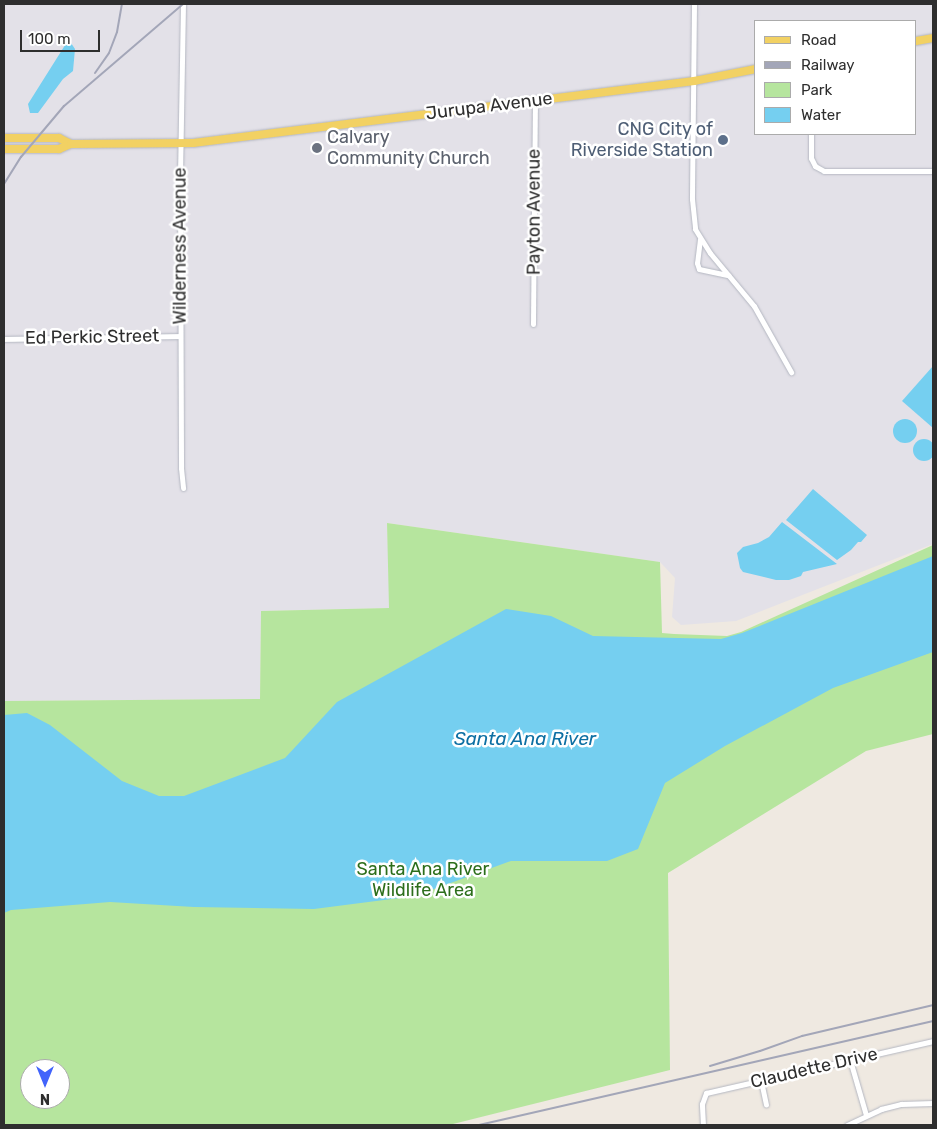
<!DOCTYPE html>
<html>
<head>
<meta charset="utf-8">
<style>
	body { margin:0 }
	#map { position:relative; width:937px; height:1129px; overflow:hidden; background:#efe9e1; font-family:Rubik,sans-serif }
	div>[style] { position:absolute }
	.industrial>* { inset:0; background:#e3e1e8 }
	.green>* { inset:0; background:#b6e59e }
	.water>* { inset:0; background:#75cff0 }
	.round { border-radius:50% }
	.roads { filter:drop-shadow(0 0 1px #b4b7c1) drop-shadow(0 0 1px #b4b7c1) }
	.minor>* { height:5px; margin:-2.5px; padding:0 2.5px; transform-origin:2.5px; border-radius:2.5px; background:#fff }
	.primary>* { height:8px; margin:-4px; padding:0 4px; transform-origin:4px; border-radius:4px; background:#f2d163 }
	.rail>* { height:2px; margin:-1px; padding:0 1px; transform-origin:1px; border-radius:1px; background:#a3a6b8 }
	.dots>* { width:14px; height:14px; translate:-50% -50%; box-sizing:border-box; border:2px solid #fff; border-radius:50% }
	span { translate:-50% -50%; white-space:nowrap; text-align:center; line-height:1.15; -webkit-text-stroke:5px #fff; paint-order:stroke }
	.street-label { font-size:18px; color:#2e2e2e }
	.service-label { font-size:18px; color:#4e5e75 }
	.right { translate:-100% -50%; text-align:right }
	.worship-label { font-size:18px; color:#5b616d }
	.left { translate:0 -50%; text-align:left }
	.park-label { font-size:18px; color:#2c6e1b }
	.water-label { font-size:19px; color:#0d6fa3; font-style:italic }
	.frame { position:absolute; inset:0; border:5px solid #2e2e2e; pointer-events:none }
	.legend { position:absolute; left:754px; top:20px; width:162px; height:115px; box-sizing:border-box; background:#fff; border:1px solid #ababab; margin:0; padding:6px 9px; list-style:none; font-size:15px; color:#2e2e2e }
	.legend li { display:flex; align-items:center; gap:10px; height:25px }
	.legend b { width:25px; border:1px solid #ababab }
	.north { position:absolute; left:20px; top:1059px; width:50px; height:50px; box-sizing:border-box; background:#fff; border:1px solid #ababab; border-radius:50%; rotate:180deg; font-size:14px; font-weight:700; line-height:20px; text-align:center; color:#2e2e2e }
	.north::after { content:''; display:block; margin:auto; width:18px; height:22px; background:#4264fb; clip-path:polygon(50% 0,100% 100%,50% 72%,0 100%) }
	.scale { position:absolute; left:20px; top:30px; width:80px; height:22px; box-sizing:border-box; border:2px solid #2e2e2e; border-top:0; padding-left:6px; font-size:15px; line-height:18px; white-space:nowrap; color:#2e2e2e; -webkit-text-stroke:4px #fff; paint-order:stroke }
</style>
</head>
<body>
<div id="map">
	<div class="industrial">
		<i style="clip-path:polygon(evenodd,4px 4px,933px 4px,933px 544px,736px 621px,681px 625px,672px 617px,675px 578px,660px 562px,387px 523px,390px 608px,261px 611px,260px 699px,4px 701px,4px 4px,756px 21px,916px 21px,916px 134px,756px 134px,756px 21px)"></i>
	</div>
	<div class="green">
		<i style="clip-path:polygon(evenodd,387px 523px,660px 562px,662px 633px,674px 634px,727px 636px,741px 632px,933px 545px,933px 734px,866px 751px,668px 873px,670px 1070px,449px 1125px,4px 1125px,4px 701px,260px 699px,261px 611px,389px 608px,387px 523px,30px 1069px,60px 1069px,60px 1099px,30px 1099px,30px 1069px)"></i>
	</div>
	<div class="water">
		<i style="clip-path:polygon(67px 42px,71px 43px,75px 49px,73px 71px,63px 79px,38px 113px,30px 113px,28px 104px)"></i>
		<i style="clip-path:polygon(933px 366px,933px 428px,902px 401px)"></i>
		<i class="round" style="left:893px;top:419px;width:24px;height:24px"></i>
		<i class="round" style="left:913px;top:439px;width:22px;height:22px"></i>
		<i style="clip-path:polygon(813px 489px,867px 535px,861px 542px,858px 542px,851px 550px,837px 560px,786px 520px)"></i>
		<i style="clip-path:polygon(782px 522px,837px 564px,803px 572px,801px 576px,789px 580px,776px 580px,743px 572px,740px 568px,737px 553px,743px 547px,758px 543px,769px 537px)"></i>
		<i style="clip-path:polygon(933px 556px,933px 652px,833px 688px,725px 746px,665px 783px,638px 849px,607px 861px,511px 861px,415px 896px,314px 909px,194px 907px,110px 902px,11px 910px,4px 913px,4px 715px,27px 713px,50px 725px,122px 781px,159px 796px,184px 796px,285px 758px,337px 702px,506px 609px,551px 616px,593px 636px,721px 639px,742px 633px)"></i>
	</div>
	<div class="roads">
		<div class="minor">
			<i style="left:183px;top:4px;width:168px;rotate:91deg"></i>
			<i style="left:180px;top:172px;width:296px;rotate:89.8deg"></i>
			<i style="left:181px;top:468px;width:20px;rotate:84deg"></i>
			<i style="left:694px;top:4px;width:195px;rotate:90.6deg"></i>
			<i style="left:692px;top:199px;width:30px;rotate:84deg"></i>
			<i style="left:695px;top:229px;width:28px;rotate:58deg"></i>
			<i style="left:710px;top:253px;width:69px;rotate:50.3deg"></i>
			<i style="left:754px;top:306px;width:76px;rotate:60.7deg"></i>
			<i style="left:811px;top:134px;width:24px;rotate:90deg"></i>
			<i style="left:811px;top:158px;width:9px;rotate:63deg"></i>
			<i style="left:815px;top:166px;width:10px;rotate:29deg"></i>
			<i style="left:824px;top:171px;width:109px"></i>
			<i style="left:700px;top:239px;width:24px;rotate:97deg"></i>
			<i style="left:697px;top:263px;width:6px;rotate:72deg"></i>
			<i style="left:699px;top:269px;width:30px;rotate:12deg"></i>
			<i style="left:533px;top:324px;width:224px;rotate:-89.5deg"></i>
			<i style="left:4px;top:339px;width:176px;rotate:-1deg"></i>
			<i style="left:850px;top:1060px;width:57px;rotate:73.8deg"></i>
			<i style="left:761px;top:1081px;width:24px;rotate:78deg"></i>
			<i style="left:703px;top:1125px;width:21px;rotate:-93deg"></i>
			<i style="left:702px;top:1104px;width:12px;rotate:-70deg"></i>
			<i style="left:706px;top:1093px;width:233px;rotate:-12.9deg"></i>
			<i style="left:847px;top:1125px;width:38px;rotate:-25deg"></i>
			<i style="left:881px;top:1109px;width:21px;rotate:-14deg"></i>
			<i style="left:901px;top:1104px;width:32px;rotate:-2deg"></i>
		</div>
		<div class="primary">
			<i style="left:916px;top:41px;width:17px;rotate:-10deg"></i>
			<i style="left:4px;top:138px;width:55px"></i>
			<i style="left:59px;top:138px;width:13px;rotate:27deg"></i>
			<i style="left:4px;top:149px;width:55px"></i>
			<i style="left:59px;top:149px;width:13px;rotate:-23deg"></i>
			<i style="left:71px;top:144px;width:122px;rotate:-0.5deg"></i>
			<i style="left:193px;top:143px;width:505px;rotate:-7.05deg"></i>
			<i style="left:694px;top:81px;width:63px;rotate:-11deg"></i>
		</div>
	</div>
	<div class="rail">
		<i style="left:95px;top:73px;width:24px;rotate:-55deg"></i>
		<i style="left:109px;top:53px;width:22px;rotate:-69deg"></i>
		<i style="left:117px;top:32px;width:28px;rotate:-80deg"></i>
		<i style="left:4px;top:184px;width:32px;rotate:-58deg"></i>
		<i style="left:21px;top:157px;width:67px;rotate:-49.9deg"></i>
		<i style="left:64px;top:106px;width:157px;rotate:-40.6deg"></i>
		<i style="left:710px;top:1066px;width:52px;rotate:-16.7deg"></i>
		<i style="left:760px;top:1051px;width:45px;rotate:-19.7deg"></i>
		<i style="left:802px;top:1036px;width:135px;rotate:-13.3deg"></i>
		<i style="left:479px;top:1125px;width:466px;rotate:-12.9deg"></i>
	</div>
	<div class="dots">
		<i style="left:723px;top:140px;background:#5c6f8a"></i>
		<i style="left:317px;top:148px;background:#6b7280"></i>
	</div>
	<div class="street-label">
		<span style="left:489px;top:106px;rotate:-7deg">Jurupa Avenue</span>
		<span style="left:534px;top:212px;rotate:-90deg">Payton Avenue</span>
		<span style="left:180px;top:246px;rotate:-90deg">Wilderness Avenue</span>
		<span style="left:92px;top:337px;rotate:-1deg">Ed Perkic Street</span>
		<span style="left:814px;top:1068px;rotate:-13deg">Claudette Drive</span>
	</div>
	<div class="service-label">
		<span class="right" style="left:713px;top:140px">CNG City of<br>Riverside Station</span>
	</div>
	<div class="worship-label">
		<span class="left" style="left:327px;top:148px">Calvary<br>Community Church</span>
	</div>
	<div class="park-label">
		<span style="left:423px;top:880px">Santa Ana River<br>Wildlife Area</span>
	</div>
	<div class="water-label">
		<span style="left:525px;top:739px">Santa Ana River</span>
	</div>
	<div class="frame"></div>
	<ul class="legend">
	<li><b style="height:6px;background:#f2d163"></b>Road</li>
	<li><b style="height:6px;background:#a3a6b8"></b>Railway</li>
	<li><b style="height:14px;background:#b6e59e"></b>Park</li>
	<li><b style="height:14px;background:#75cff0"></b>Water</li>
	</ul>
	<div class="north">N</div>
	<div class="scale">100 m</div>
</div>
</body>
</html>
